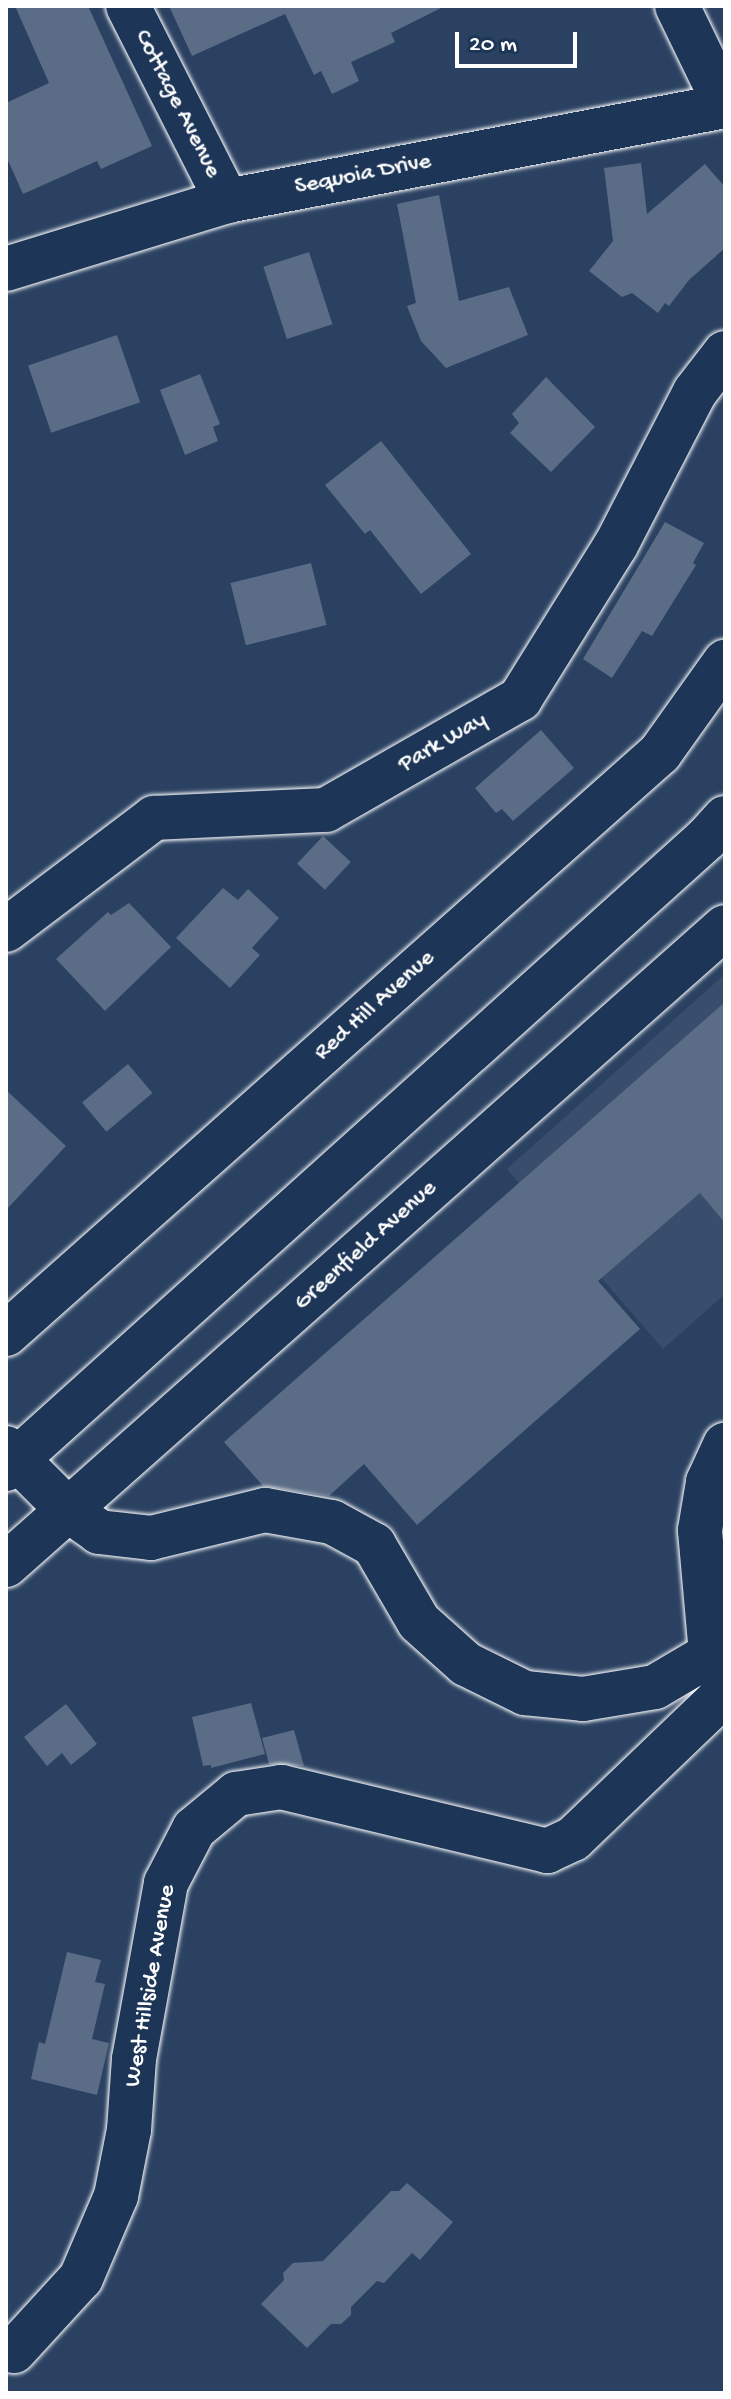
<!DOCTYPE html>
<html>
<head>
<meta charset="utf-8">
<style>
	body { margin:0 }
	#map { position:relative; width:731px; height:2399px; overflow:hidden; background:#2a4161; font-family:"Gochi Hand",sans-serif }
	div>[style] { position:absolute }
	.built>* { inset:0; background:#394e6c }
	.building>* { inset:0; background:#5b6c86; transform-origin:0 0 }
	.roads { filter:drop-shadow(0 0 2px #fff) drop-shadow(0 0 2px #fff) }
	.minor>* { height:44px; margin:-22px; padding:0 22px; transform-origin:22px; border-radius:22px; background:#1d3557 }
	.primary>* { height:44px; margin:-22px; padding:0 22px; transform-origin:22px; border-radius:22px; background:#1d3557 }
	span { translate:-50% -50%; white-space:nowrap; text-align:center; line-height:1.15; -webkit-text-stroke:8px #1d3557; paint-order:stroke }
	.street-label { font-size:24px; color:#fff }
	.frame { position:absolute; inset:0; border:8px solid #fff; pointer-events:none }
	.scale { position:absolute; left:455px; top:32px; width:122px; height:36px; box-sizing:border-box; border:4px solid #fff; border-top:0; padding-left:10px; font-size:24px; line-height:28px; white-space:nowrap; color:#fff; -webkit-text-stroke:6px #1d3557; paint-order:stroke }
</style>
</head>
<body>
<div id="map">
	<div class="built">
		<i style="clip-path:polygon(725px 974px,725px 1294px,663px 1349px,507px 1169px)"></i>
	</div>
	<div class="building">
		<i style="clip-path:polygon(15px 6px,88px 6px,152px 146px,101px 169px,97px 161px,23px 194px,6px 156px,6px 103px,49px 83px)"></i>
		<i style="clip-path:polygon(169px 6px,445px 6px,391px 33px,395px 42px,351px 62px,359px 81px,332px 94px,321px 71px,314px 75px,285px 14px,192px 56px)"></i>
		<i style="clip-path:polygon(641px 163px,647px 214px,705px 164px,725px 187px,725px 248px,689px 280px,669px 306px,665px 303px,658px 313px,632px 293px,622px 297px,589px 271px,613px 241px,604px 168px)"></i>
		<i style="clip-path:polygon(439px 195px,459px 301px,509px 287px,528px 335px,446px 368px,421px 341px,407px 306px,416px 303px,397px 204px)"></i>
		<i style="left:309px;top:252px;width:76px;height:48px;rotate:72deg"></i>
		<i style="left:117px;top:335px;width:71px;height:94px;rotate:71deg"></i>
		<i style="clip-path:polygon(200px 374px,220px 424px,213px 427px,218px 441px,185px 455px,160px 390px)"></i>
		<i style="clip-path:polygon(546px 377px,595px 427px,551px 472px,510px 433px,519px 423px,512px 414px)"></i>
		<i style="clip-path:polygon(381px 441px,471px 554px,421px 594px,370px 530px,365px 534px,325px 485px)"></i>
		<i style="clip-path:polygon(665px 522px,704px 543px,693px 563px,696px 565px,652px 636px,642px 631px,612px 678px,583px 659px)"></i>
		<i style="left:311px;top:563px;width:64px;height:83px;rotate:76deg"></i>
		<i style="clip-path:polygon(541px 730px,574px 768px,513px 821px,502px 809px,496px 813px,475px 788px)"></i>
		<i style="left:323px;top:836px;width:38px;height:38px;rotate:43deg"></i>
		<i style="clip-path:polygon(223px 888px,238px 900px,248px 889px,279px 918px,252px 948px,260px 955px,230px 988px,176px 938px)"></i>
		<i style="clip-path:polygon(129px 903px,171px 947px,105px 1011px,56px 959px,108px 912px,111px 915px)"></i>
		<i style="clip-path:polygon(725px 1002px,725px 1223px,700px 1193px,598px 1281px,640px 1329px,417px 1525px,364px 1464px,329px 1496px,263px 1486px,224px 1442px)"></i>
		<i style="left:128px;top:1064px;width:38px;height:60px;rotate:50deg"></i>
		<i style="clip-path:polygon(6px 1090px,66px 1146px,6px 1210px)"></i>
		<i style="clip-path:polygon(251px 1703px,265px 1754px,211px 1768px,211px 1765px,203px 1766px,192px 1717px)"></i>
		<i style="clip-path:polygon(66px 1704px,97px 1744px,71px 1765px,62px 1753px,47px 1766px,24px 1737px)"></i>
		<i style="clip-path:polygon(294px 1730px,304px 1766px,269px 1764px,262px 1738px)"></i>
		<i style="clip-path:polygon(67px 1952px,101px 1960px,95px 1982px,105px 1984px,92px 2039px,109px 2043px,97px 2095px,31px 2079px,39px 2042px,45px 2044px)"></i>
		<i style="clip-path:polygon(407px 2183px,453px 2222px,420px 2260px,412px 2253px,384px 2283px,377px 2281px,351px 2307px,351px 2315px,341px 2324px,331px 2324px,307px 2348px,261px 2304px,284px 2280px,283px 2273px,293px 2263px,323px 2261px,391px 2191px,399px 2191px)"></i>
	</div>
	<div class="roads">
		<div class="minor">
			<i style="left:128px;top:6px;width:219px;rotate:63.1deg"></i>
			<i style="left:677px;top:6px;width:110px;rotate:64.1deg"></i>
			<i style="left:6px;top:269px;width:231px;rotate:-17.1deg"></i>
			<i style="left:227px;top:201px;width:507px;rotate:-10.8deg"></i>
			<i style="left:6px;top:930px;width:186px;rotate:-37.1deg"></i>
			<i style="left:154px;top:818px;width:172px;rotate:-2.7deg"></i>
			<i style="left:326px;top:810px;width:224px;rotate:-29.8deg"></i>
			<i style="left:520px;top:699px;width:181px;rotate:-58.1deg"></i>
			<i style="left:616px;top:545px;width:172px;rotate:-62.7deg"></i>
			<i style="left:695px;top:392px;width:49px;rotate:-52.4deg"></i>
			<i style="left:6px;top:1448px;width:88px;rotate:45deg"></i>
			<i style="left:68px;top:1510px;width:38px;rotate:35deg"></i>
			<i style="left:99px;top:1532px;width:52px;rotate:6.6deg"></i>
			<i style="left:151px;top:1538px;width:117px;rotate:-13.8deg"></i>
			<i style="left:265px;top:1510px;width:68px;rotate:10.2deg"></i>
			<i style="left:332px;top:1522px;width:48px;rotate:28.7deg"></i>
			<i style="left:374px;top:1545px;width:89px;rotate:59.7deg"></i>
			<i style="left:419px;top:1622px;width:63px;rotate:41.8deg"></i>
			<i style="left:466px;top:1664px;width:66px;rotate:26.2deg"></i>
			<i style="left:525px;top:1693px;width:58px;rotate:5.9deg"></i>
			<i style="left:583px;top:1699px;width:73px;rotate:-9.5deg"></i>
			<i style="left:655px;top:1687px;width:65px;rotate:-30.5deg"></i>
			<i style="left:711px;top:1654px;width:124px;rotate:-95.1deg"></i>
			<i style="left:700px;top:1530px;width:49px;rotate:-80.5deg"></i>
			<i style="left:708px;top:1482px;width:41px;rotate:-65.3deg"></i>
			<i style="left:6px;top:1565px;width:961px;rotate:-41.58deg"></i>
			<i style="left:14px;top:2351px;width:99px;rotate:-47.5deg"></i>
			<i style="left:81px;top:2278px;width:89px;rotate:-66.9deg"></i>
			<i style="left:116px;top:2196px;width:67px;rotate:-78.9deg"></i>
			<i style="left:129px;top:2130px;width:71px;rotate:-86deg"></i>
			<i style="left:134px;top:2059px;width:179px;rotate:-79.7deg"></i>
			<i style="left:166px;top:1883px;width:61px;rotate:-62.6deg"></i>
			<i style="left:194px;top:1829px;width:55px;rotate:-39.8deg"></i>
			<i style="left:236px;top:1794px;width:46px;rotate:-8.8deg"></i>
			<i style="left:281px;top:1787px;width:274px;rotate:13.5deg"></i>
			<i style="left:547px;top:1851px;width:29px;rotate:-25deg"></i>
			<i style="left:573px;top:1839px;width:204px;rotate:-43.8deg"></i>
			<i style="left:720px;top:1698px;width:16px;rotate:-72deg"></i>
		</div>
		<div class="primary">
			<i style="left:6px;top:1334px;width:875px;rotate:-41.62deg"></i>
			<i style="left:660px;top:753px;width:112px;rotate:-54.5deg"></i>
			<i style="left:6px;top:1469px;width:943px;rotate:-41.99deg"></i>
			<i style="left:707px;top:838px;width:27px;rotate:-48deg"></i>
		</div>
	</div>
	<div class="street-label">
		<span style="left:177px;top:104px;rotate:63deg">Cottage Avenue</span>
		<span style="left:363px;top:175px;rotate:-11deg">Sequoia Drive</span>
		<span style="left:443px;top:743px;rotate:-30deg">Park Way</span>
		<span style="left:375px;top:1006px;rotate:-42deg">Red Hill Avenue</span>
		<span style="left:366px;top:1246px;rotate:-42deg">Greenfield Avenue</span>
		<span style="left:151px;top:1986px;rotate:-80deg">West Hillside Avenue</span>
	</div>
	<div class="frame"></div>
	<div class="scale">20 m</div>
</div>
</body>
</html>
